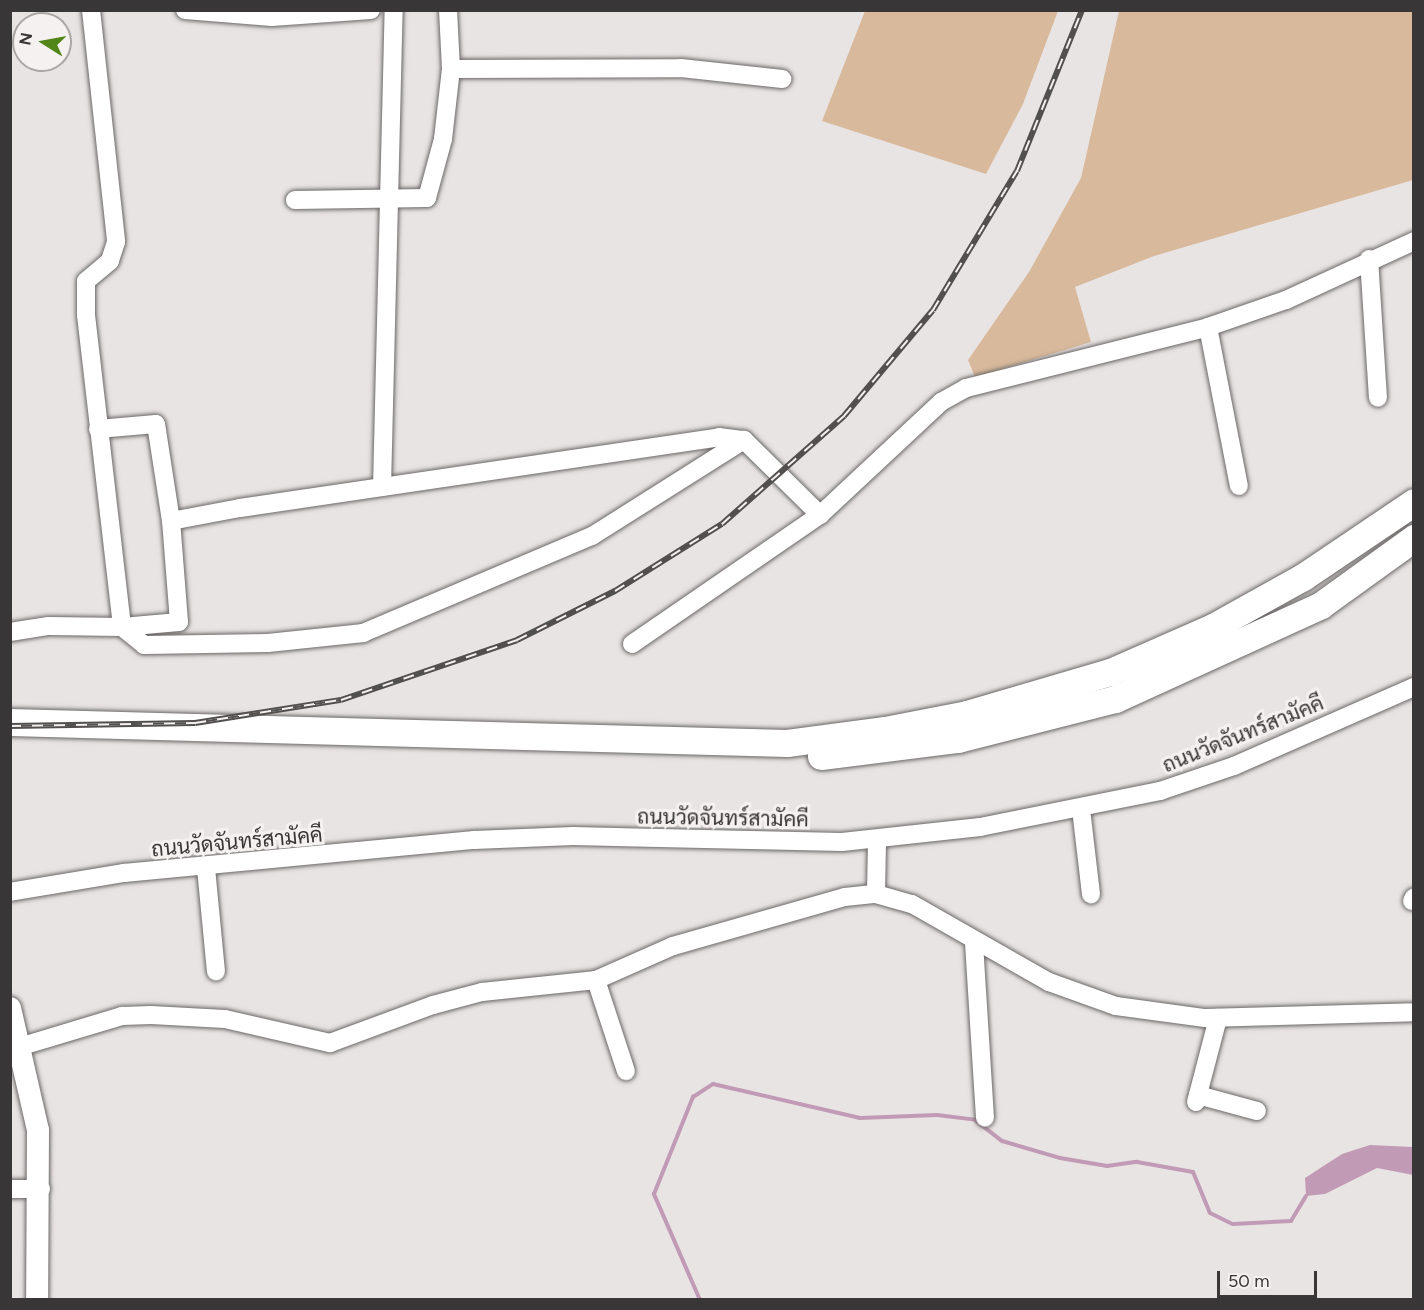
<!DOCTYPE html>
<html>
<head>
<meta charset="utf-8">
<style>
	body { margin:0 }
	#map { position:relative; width:1424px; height:1310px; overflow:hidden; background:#e9e4e4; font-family:Figtree,Sarabun,sans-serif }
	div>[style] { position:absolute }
	.green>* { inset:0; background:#d8b99b }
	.water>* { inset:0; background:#c19bb5 }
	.stream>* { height:4px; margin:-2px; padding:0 2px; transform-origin:2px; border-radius:2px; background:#c19bb5 }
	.roads { filter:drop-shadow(0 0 2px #6b6767) drop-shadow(0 0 2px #6b6767) }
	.minor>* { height:18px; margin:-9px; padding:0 9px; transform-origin:9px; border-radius:9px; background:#fff }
	.major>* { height:22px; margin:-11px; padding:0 11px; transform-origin:11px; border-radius:11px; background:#fff }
	.highway>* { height:27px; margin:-13.5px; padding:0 13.5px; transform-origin:13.5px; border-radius:13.5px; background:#fff }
	.rail>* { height:6px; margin-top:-3px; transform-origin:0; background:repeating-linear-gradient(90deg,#f6f1f1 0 11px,#524f4f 0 22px); box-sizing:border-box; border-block:2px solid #524f4f }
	span { translate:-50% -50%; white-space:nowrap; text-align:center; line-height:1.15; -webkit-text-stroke:6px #f6f1f1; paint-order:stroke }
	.street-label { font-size:21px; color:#383636 }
	.frame { position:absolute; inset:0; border:12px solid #383636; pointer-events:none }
	.north { position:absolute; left:12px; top:12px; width:60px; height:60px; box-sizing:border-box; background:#f6f1f1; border:2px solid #aaa6a6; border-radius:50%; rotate:281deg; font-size:16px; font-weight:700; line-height:24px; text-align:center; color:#383636 }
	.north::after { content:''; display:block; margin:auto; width:21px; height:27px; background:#528519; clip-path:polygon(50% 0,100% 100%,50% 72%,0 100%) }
	.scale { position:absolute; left:1217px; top:1271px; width:100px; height:27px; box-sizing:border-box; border:3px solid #383636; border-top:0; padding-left:8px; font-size:18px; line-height:21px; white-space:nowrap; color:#383636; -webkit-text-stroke:4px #f6f1f1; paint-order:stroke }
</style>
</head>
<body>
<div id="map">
	<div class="green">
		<i style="clip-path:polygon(865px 11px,1058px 11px,1023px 104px,986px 174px,822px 121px)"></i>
		<i style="clip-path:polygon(1119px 11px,1413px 11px,1413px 180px,1154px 256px,1075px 287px,1091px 342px,975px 377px,968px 360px,1029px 272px,1081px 178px)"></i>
	</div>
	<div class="water">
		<i style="clip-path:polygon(1370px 1145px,1413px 1147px,1413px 1175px,1377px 1168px,1325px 1194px,1306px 1196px,1305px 1178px,1342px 1154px)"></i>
	</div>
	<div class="stream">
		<i style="left:700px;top:1300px;width:116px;rotate:-113.5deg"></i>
		<i style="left:654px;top:1194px;width:105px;rotate:-68.1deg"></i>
		<i style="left:693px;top:1097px;width:24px;rotate:-33deg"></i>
		<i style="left:713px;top:1084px;width:151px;rotate:13deg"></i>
		<i style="left:860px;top:1118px;width:77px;rotate:-2.2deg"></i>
		<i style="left:937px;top:1115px;width:38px;rotate:7deg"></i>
		<i style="left:975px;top:1120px;width:34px;rotate:38deg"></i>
		<i style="left:1002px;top:1141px;width:60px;rotate:16.3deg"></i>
		<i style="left:1060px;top:1158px;width:48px;rotate:9.7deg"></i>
		<i style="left:1107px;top:1166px;width:30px;rotate:-8deg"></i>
		<i style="left:1137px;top:1162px;width:57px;rotate:10.1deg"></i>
		<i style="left:1193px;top:1172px;width:44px;rotate:67.5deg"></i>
		<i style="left:1210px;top:1213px;width:25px;rotate:26deg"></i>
		<i style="left:1233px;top:1224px;width:58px;rotate:-3deg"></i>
		<i style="left:1291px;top:1221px;width:29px;rotate:-59deg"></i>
	</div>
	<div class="roads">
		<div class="minor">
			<i style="left:91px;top:10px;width:233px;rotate:83.8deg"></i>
			<i style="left:116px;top:242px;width:20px;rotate:108deg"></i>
			<i style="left:110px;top:261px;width:31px;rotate:140deg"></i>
			<i style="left:86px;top:281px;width:34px;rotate:90deg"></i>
			<i style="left:86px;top:315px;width:314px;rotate:83.4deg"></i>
			<i style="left:122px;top:627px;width:57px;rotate:-5deg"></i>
			<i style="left:179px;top:622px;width:101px;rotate:-94.5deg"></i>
			<i style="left:171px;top:521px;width:70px;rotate:-10.7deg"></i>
			<i style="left:240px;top:508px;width:484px;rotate:-8.4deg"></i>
			<i style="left:719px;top:437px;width:25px;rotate:7deg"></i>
			<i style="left:744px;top:440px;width:107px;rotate:44.6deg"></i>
			<i style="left:185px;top:10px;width:87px;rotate:4.6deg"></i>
			<i style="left:272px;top:17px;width:99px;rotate:-4deg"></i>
			<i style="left:451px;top:69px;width:230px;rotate:-0.2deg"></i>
			<i style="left:681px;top:68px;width:102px;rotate:6.2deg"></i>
			<i style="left:295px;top:200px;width:132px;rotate:-0.9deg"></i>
			<i style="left:427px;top:198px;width:61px;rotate:-74.8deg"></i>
			<i style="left:443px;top:139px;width:70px;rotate:-83.5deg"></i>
			<i style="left:451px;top:69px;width:59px;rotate:-92.9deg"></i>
			<i style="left:1369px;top:259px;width:139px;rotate:86.3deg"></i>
			<i style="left:1208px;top:327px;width:162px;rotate:79deg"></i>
			<i style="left:98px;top:429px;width:58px;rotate:-4.9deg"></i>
			<i style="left:156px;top:424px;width:98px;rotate:81.2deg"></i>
			<i style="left:382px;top:487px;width:477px;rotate:-88.6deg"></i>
			<i style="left:10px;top:632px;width:39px;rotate:-9deg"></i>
			<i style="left:49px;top:626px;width:73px;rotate:0.8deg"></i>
			<i style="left:122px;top:627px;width:28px;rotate:39deg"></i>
			<i style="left:144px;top:645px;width:124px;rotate:-0.9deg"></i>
			<i style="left:268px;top:643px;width:96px;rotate:-6deg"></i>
			<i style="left:363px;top:633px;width:249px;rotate:-23deg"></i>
			<i style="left:592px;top:536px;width:180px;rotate:-32.3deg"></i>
			<i style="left:632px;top:644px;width:228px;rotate:-34.5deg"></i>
			<i style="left:820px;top:515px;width:166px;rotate:-43deg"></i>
			<i style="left:941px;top:402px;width:29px;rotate:-29deg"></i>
			<i style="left:966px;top:388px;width:250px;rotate:-14.1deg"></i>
			<i style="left:1208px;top:327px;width:83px;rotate:-19.1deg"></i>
			<i style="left:1286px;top:300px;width:141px;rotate:-24.7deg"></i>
			<i style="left:1081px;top:809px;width:86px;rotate:83.3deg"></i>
			<i style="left:206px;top:868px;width:104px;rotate:84.5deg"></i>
			<i style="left:10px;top:892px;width:116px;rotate:-9.5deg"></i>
			<i style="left:124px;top:873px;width:352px;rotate:-5.4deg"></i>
			<i style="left:474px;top:840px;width:99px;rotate:-2.3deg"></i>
			<i style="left:573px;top:836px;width:269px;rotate:1.3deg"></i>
			<i style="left:842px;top:842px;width:139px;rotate:-6.2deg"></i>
			<i style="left:980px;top:827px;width:184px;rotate:-11.3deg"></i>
			<i style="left:1160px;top:791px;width:78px;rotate:-18.7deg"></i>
			<i style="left:1234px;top:766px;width:197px;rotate:-23.7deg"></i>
			<i style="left:876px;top:894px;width:53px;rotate:-88.9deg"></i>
			<i style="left:1412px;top:901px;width:4px;rotate:-63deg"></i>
			<i style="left:974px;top:943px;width:175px;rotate:86.4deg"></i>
			<i style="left:596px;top:980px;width:96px;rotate:71.8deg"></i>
			<i style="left:19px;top:1047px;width:108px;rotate:-16.8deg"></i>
			<i style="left:122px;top:1016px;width:29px;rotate:-2deg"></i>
			<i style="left:151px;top:1015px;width:74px;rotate:3.1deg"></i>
			<i style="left:225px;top:1019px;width:108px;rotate:12.9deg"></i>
			<i style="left:330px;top:1043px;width:110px;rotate:-20.3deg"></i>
			<i style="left:433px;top:1005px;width:51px;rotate:-14.9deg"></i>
			<i style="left:482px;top:992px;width:115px;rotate:-6deg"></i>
			<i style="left:596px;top:980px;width:84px;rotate:-23.8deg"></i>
			<i style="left:673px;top:946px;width:179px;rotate:-15.9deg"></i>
			<i style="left:845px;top:897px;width:31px;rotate:-6deg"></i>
			<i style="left:876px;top:894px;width:37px;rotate:16deg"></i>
			<i style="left:912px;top:904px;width:158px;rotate:29.7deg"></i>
			<i style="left:1049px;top:982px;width:71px;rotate:19.7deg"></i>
			<i style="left:1116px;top:1006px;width:90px;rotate:7.7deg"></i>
			<i style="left:1205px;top:1018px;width:209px;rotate:-1.6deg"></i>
			<i style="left:1198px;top:1095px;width:61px;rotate:15.2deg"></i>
			<i style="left:1196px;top:1102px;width:87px;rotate:-75.3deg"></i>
			<i style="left:10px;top:1189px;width:31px"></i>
		</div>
		<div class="major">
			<i style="left:10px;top:1008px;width:125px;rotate:77.1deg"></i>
			<i style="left:38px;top:1130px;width:170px;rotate:90.3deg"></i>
		</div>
		<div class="highway">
			<i style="left:10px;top:722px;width:777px;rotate:1.55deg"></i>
			<i style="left:787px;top:743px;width:99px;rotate:-7.6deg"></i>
			<i style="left:885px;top:730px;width:84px;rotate:-11deg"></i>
			<i style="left:967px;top:714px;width:149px;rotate:-16.4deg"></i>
			<i style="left:1110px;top:672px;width:112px;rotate:-23.6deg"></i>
			<i style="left:1213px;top:627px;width:103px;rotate:-29.1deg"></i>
			<i style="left:1303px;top:577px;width:134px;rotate:-34deg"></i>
			<i style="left:821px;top:756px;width:138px;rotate:-7.1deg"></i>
			<i style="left:958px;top:739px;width:162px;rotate:-14.3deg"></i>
			<i style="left:1115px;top:699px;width:226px;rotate:-24.5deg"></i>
			<i style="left:1321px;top:605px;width:115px;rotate:-35.8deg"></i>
		</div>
	</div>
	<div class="rail">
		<i style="left:10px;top:726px;width:185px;rotate:-0.9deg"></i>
		<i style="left:195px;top:723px;width:148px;rotate:-9deg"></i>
		<i style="left:341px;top:700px;width:186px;rotate:-18.8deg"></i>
		<i style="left:517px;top:640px;width:110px;rotate:-26.6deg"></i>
		<i style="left:615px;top:591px;width:126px;rotate:-32.1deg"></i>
		<i style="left:722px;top:524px;width:163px;rotate:-41.5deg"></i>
		<i style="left:844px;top:416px;width:138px;rotate:-50deg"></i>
		<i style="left:933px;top:310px;width:162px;rotate:-58.9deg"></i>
		<i style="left:1017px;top:171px;width:174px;rotate:-68deg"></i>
	</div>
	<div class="street-label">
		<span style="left:1243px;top:734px;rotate:-22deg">ถนนวัดจันทร์สามัคคี</span>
		<span style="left:723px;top:818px;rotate:1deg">ถนนวัดจันทร์สามัคคี</span>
		<span style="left:237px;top:842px;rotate:-5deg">ถนนวัดจันทร์สามัคคี</span>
	</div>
	<div class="frame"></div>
	<div class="north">N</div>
	<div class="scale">50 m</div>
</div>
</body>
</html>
